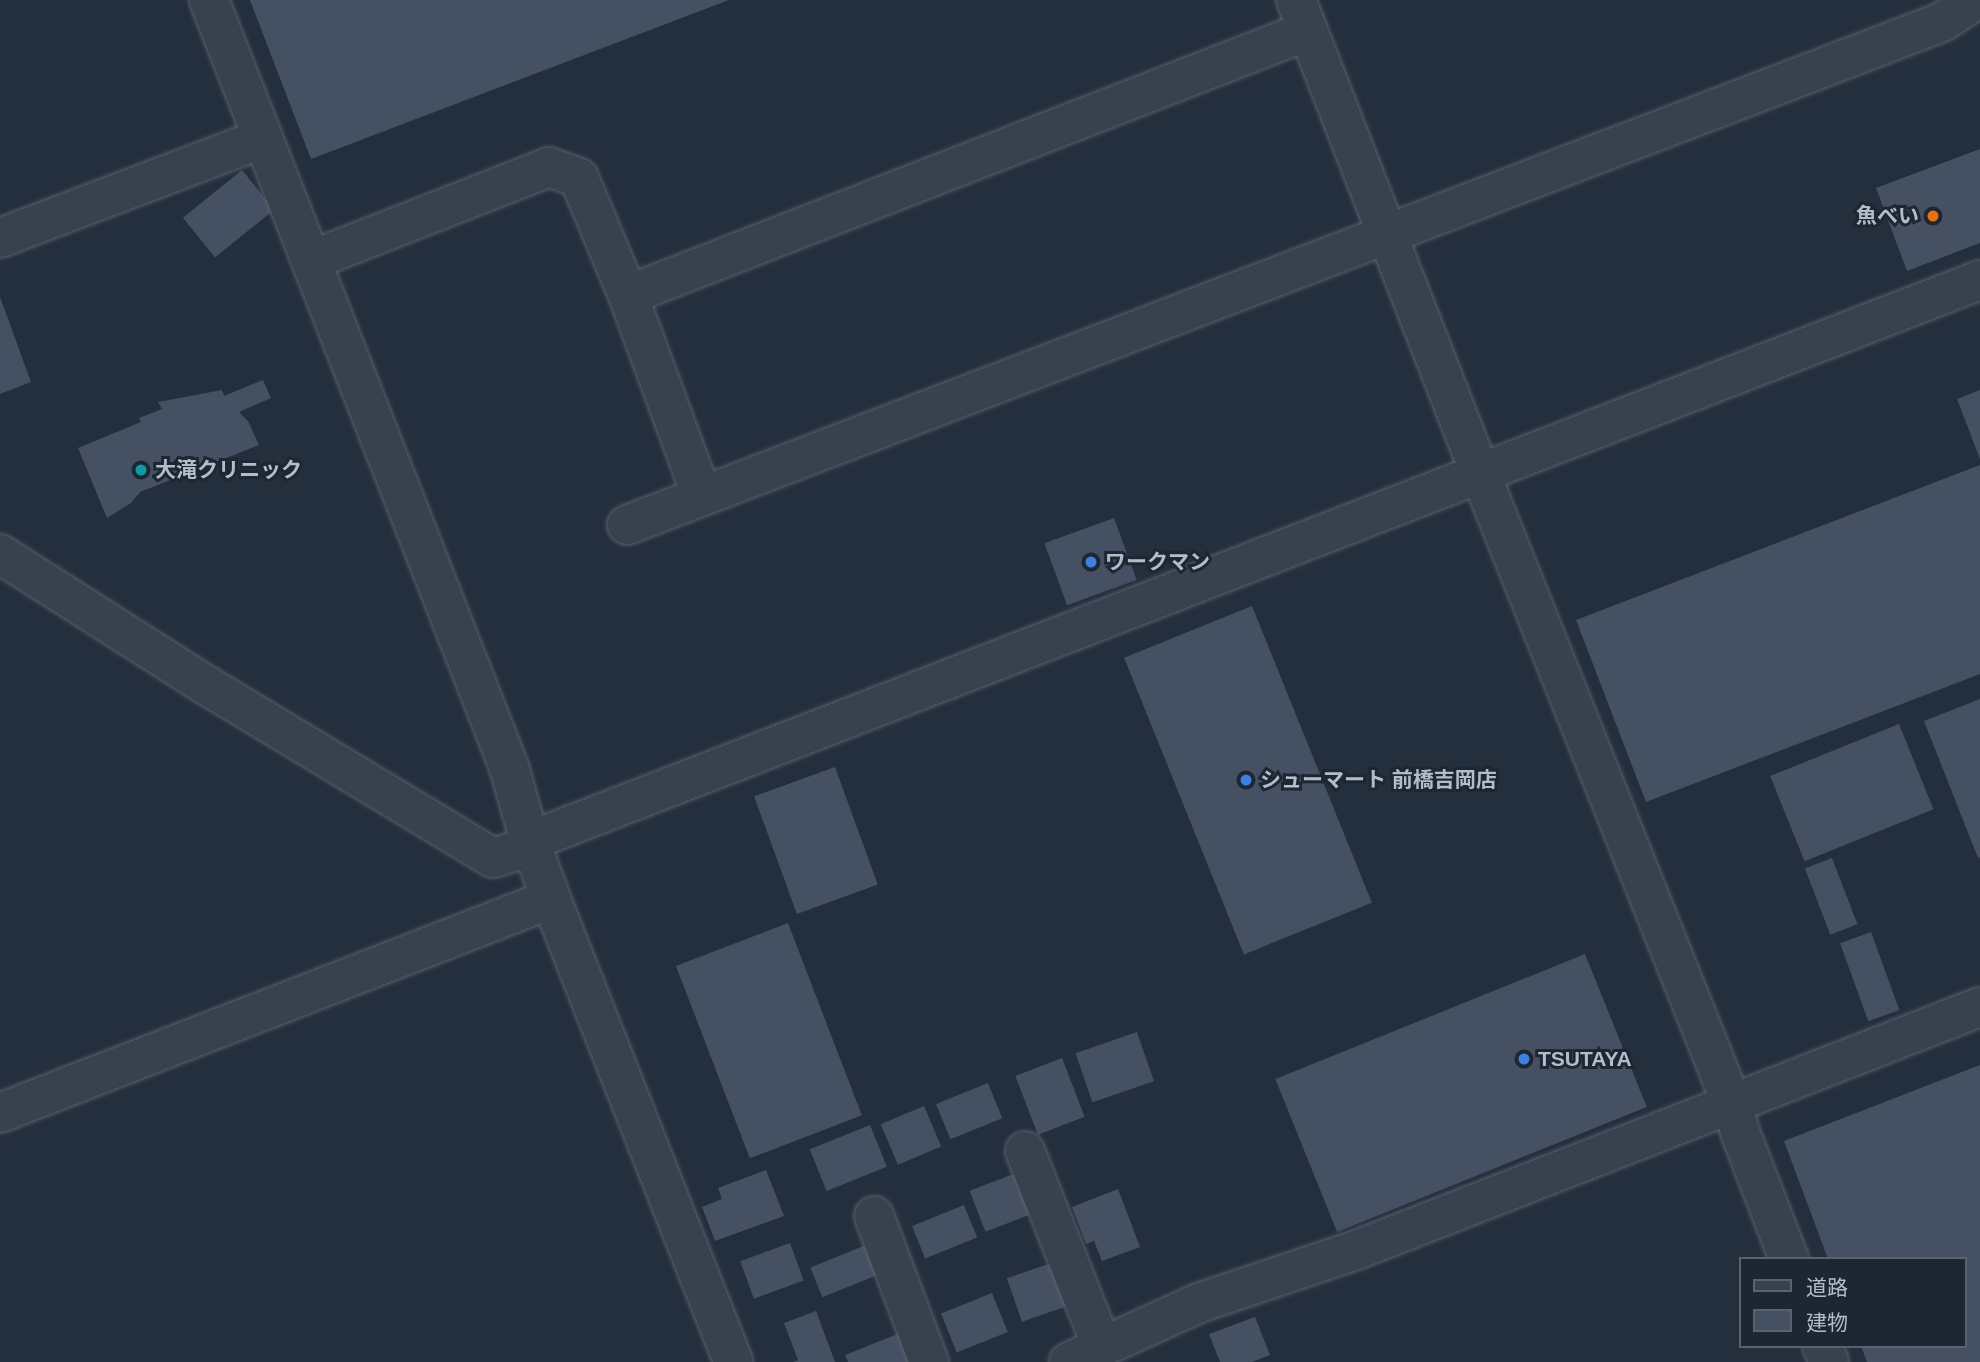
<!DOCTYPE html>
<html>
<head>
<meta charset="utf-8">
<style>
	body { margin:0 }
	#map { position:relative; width:1980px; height:1362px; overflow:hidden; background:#242f3e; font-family:Arial,"Noto Sans JP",sans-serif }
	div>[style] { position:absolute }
	.building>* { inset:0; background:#455162; transform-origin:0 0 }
	.roads { filter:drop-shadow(0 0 2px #565f6c) drop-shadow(0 0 2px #565f6c) }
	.minor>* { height:38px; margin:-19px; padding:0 19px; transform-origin:19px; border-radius:19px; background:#38414e }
	.dots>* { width:19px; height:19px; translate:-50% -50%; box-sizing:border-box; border:4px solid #1d2633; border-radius:50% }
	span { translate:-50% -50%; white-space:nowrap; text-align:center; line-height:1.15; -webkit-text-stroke:6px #1d2633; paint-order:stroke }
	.poi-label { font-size:21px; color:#b4bcc9; font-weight:700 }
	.right { translate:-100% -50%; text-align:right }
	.left { translate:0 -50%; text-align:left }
	.legend { position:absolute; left:1739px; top:1257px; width:228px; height:91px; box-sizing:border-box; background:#1d2633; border:2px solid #59626f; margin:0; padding:9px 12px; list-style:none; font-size:21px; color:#b4bcc9 }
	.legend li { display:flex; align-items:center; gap:14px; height:35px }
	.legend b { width:35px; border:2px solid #59626f }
</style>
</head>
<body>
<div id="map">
	<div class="building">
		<i style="clip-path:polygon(250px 0,729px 0,311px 159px)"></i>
		<i style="clip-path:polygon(1980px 149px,1980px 243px,1907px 271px,1876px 188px)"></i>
		<i style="left:242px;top:170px;width:51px;height:76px;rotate:51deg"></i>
		<i style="clip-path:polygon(0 297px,31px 382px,0 394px)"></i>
		<i style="clip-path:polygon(263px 380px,271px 398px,239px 412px,248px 421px,259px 445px,140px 492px,131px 503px,107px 518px,78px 448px,141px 422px,139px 418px,162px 409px,158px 402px,222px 390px,224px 396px)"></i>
		<i style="clip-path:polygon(1980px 390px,1980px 459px,1957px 399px)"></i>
		<i style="clip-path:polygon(1980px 465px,1980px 674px,1646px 802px,1576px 620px)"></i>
		<i style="left:1114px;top:518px;width:66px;height:74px;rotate:70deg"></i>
		<i style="left:1252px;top:606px;width:320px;height:138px;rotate:68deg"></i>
		<i style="clip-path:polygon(1980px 699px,1980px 857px,1978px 858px,1924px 721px)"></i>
		<i style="left:1899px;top:724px;width:92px;height:139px;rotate:68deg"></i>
		<i style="left:835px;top:767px;width:125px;height:86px;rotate:70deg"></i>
		<i style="left:1832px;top:858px;width:71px;height:29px;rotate:69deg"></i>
		<i style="left:788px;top:923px;width:206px;height:120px;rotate:69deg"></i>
		<i style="left:1871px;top:932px;width:83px;height:33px;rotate:70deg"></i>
		<i style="left:1585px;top:954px;width:165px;height:334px;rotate:68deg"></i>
		<i style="left:1137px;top:1032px;width:52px;height:65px;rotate:71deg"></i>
		<i style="left:1062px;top:1058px;width:63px;height:50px;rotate:69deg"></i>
		<i style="clip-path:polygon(1980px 1065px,1980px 1362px,1867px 1362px,1861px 1346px,1964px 1346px,1964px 1259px,1828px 1259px,1784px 1141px)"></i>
		<i style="left:988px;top:1083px;width:38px;height:56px;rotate:68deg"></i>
		<i style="left:924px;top:1106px;width:44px;height:47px;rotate:67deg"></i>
		<i style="left:870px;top:1125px;width:45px;height:65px;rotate:68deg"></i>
		<i style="clip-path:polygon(766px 1170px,784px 1216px,715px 1241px,702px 1207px,722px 1199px,718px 1188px)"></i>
		<i style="left:1021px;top:1171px;width:44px;height:55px;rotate:69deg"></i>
		<i style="clip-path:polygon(1118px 1189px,1140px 1247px,1102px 1261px,1094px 1241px,1086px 1244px,1072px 1207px)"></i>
		<i style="left:964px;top:1205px;width:35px;height:56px;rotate:68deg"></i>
		<i style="left:790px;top:1243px;width:40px;height:53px;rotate:70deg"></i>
		<i style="left:866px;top:1245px;width:32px;height:60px;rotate:68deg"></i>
		<i style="left:1057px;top:1261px;width:46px;height:53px;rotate:71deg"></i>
		<i style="left:992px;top:1293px;width:42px;height:55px;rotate:68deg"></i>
		<i style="clip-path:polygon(816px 1311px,835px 1362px,793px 1362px,798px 1360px,784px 1323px)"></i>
		<i style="clip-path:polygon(1255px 1317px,1270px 1355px,1252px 1362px,1220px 1362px,1209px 1334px)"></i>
		<i style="clip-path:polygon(900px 1333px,911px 1362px,848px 1362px,845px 1355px)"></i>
	</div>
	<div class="roads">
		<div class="minor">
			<i style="left:209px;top:0;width:824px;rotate:68.64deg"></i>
			<i style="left:509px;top:767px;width:77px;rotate:74.2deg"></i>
			<i style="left:530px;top:841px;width:62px;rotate:70.1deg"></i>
			<i style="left:551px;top:899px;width:497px;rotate:68.5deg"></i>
			<i style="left:1296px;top:0;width:508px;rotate:68.74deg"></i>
			<i style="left:1480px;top:473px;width:679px;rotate:68.23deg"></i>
			<i style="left:1732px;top:1104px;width:29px;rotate:74deg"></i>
			<i style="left:1740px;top:1132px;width:136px;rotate:68.9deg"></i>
			<i style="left:0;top:238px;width:279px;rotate:-20.8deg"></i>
			<i style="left:312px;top:260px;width:255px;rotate:-21.4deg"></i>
			<i style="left:549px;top:167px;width:32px;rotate:20deg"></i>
			<i style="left:579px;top:178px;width:127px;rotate:67.3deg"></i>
			<i style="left:628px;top:295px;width:729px;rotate:-21.25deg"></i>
			<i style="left:628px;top:295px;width:214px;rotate:69.8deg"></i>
			<i style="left:627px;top:525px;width:1408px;rotate:-20.93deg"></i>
			<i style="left:1942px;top:22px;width:40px;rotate:-32.9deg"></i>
			<i style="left:0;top:554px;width:244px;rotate:32.5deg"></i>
			<i style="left:206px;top:685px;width:335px;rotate:31.1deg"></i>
			<i style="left:493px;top:858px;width:21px;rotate:-17deg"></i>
			<i style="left:513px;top:852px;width:20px;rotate:-33deg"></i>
			<i style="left:530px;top:841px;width:1555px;rotate:-21.15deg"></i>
			<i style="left:0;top:1113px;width:591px;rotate:-21.23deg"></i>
			<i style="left:1025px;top:1151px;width:210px;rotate:68.5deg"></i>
			<i style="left:874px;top:1216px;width:156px;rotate:69.4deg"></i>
			<i style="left:1822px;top:1346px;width:17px;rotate:66deg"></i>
			<i style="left:1069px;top:1362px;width:143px;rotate:-24.4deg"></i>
			<i style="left:1199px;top:1303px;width:169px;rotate:-18.6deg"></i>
			<i style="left:1359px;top:1249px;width:666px;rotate:-21.29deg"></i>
		</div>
	</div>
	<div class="dots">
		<i style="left:1933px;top:216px;background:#e8710a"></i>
		<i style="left:141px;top:470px;background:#0f9aa8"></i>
		<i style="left:1091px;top:562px;background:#3f7fe0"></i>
		<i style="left:1246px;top:780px;background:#3f7fe0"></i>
		<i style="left:1524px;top:1059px;background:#3f7fe0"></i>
	</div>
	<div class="poi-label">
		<span class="right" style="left:1919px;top:216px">魚べい</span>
		<span class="left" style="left:155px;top:470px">大滝クリニック</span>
		<span class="left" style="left:1105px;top:562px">ワークマン</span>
		<span class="left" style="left:1260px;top:780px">シューマート 前橋吉岡店</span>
		<span class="left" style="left:1538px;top:1059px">TSUTAYA</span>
	</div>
	<ul class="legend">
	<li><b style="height:9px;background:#38414e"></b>道路</li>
	<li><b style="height:19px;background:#455162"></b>建物</li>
	</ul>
</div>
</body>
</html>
